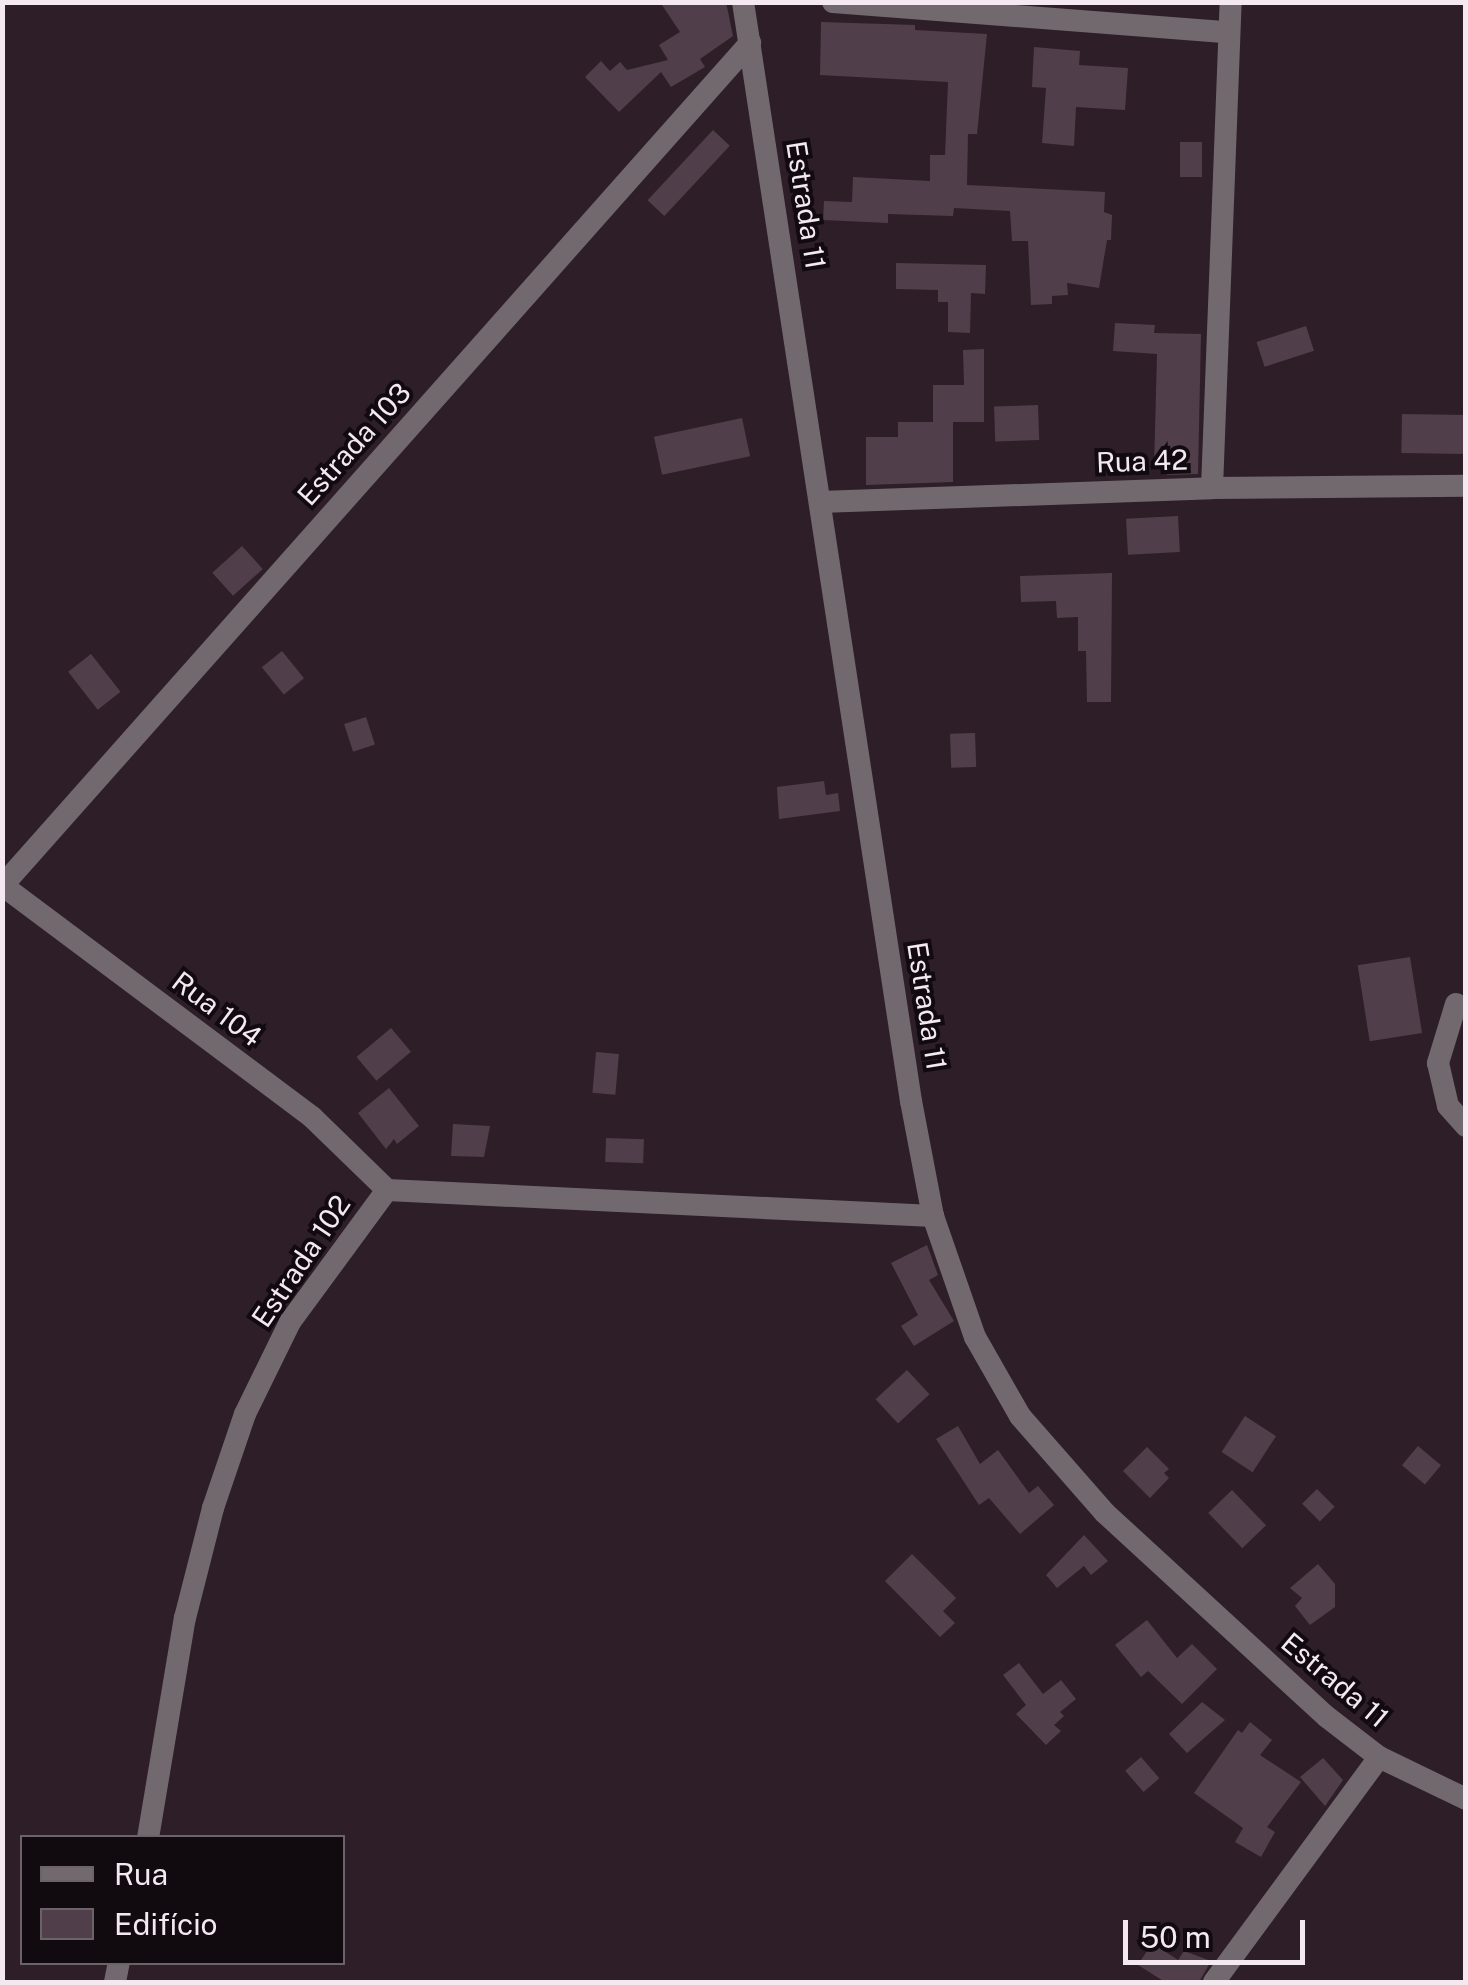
<!DOCTYPE html>
<html>
<head>
<meta charset="utf-8">
<style>
	body { margin:0 }
	#map { position:relative; width:1468px; height:1985px; overflow:hidden; background:#2e1e28; font-family:"Public Sans",sans-serif }
	div>[style] { position:absolute }
	.building>* { inset:0; background:#503f4a; transform-origin:0 0 }
	.street>* { height:22px; margin:-11px; padding:0 11px; transform-origin:11px; border-radius:11px; background:#72696e }
	span { translate:-50% -50%; white-space:nowrap; text-align:center; line-height:1.15; -webkit-text-stroke:8px #110a0f; paint-order:stroke }
	.street-label { font-size:28px; color:#f4e9f0 }
	.frame { position:absolute; inset:0; border:5px solid #f4e9f0; pointer-events:none }
	.legend { position:absolute; left:20px; top:1835px; width:325px; height:130px; box-sizing:border-box; background:#110a0f; border:2px solid #6c6369; margin:0; padding:12px 18px; list-style:none; font-size:30px; color:#f4e9f0 }
	.legend li { display:flex; align-items:center; gap:20px; height:50px }
	.legend b { width:50px; border:2px solid #6c6369 }
	.scale { position:absolute; left:1123px; top:1920px; width:182px; height:45px; box-sizing:border-box; border:5px solid #f4e9f0; border-top:0; padding-left:12px; font-size:30px; line-height:35px; white-space:nowrap; color:#f4e9f0; -webkit-text-stroke:8px #110a0f; paint-order:stroke }
</style>
</head>
<body>
<div id="map">
	<div class="building">
		<i style="clip-path:polygon(660px 2px,726px 2px,733px 36px,700px 59px,705px 67px,671px 87px,661px 72px,619px 112px,585px 77px,601px 61px,610px 71px,620px 62px,627px 70px,668px 60px,659px 45px,680px 32px)"></i>
		<i style="clip-path:polygon(821px 22px,915px 25px,915px 30px,987px 34px,977px 134px,968px 134px,967px 185px,1105px 192px,1104px 212px,1112px 215px,1111px 240px,1107px 240px,1099px 288px,1067px 283px,1068px 295px,1052px 296px,1052px 304px,1031px 305px,1028px 241px,1012px 241px,1010px 211px,954px 208px,953px 216px,888px 214px,888px 223px,823px 220px,824px 201px,852px 202px,853px 177px,930px 181px,930px 155px,945px 155px,948px 82px,820px 75px)"></i>
		<i style="clip-path:polygon(1034px 47px,1080px 51px,1079px 65px,1128px 68px,1125px 110px,1076px 107px,1074px 146px,1042px 143px,1046px 88px,1032px 87px)"></i>
		<i style="left:713px;top:130px;width:23px;height:96px;rotate:43deg"></i>
		<i style="left:1180px;top:142px;width:22px;height:35px"></i>
		<i style="clip-path:polygon(896px 263px,986px 265px,985px 294px,971px 293px,970px 333px,948px 332px,948px 302px,938px 302px,938px 290px,896px 289px)"></i>
		<i style="clip-path:polygon(1115px 323px,1155px 325px,1154px 333px,1201px 334px,1198px 474px,1167px 475px,1168px 464px,1154px 468px,1157px 354px,1113px 351px)"></i>
		<i style="left:1306px;top:326px;width:26px;height:52px;rotate:72deg"></i>
		<i style="clip-path:polygon(984px 349px,984px 422px,953px 422px,953px 482px,866px 485px,866px 437px,898px 437px,898px 422px,933px 422px,933px 385px,964px 385px,963px 350px)"></i>
		<i style="left:1038px;top:405px;width:35px;height:44px;rotate:88deg"></i>
		<i style="left:1402px;top:414px;width:64px;height:39px;rotate:1deg"></i>
		<i style="left:742px;top:418px;width:39px;height:90px;rotate:78deg"></i>
		<i style="left:1178px;top:516px;width:36px;height:52px;rotate:87deg"></i>
		<i style="left:242px;top:546px;width:31px;height:40px;rotate:48deg"></i>
		<i style="clip-path:polygon(1112px 573px,1111px 702px,1087px 702px,1086px 651px,1078px 651px,1078px 617px,1057px 618px,1056px 601px,1021px 602px,1020px 576px)"></i>
		<i style="left:282px;top:651px;width:35px;height:26px;rotate:51deg"></i>
		<i style="left:91px;top:654px;width:48px;height:29px;rotate:52deg"></i>
		<i style="left:366px;top:717px;width:29px;height:23px;rotate:72deg"></i>
		<i style="left:975px;top:733px;width:34px;height:25px;rotate:88deg"></i>
		<i style="clip-path:polygon(824px 781px,826px 795px,838px 793px,840px 811px,779px 819px,777px 787px)"></i>
		<i style="left:1410px;top:957px;width:77px;height:53px;rotate:81deg"></i>
		<i style="left:391px;top:1028px;width:31px;height:45px;rotate:50deg"></i>
		<i style="left:596px;top:1052px;width:23px;height:41px;rotate:5deg"></i>
		<i style="clip-path:polygon(389px 1088px,419px 1126px,397px 1144px,394px 1139px,386px 1149px,358px 1113px)"></i>
		<i style="clip-path:polygon(453px 1124px,490px 1126px,484px 1157px,451px 1156px)"></i>
		<i style="left:606px;top:1138px;width:38px;height:24px;rotate:2deg"></i>
		<i style="clip-path:polygon(927px 1245px,938px 1275px,929px 1280px,954px 1321px,914px 1346px,901px 1326px,918px 1315px,891px 1263px)"></i>
		<i style="left:907px;top:1370px;width:33px;height:43px;rotate:47deg"></i>
		<i style="left:1245px;top:1416px;width:37px;height:43px;rotate:33deg"></i>
		<i style="clip-path:polygon(958px 1426px,980px 1464px,998px 1450px,1029px 1493px,1038px 1486px,1054px 1505px,1020px 1534px,989px 1498px,979px 1505px,936px 1439px)"></i>
		<i style="left:1418px;top:1446px;width:30px;height:25px;rotate:40deg"></i>
		<i style="clip-path:polygon(1147px 1447px,1169px 1469px,1164px 1473px,1169px 1478px,1150px 1498px,1123px 1471px)"></i>
		<i style="left:1317px;top:1489px;width:25px;height:21px;rotate:45deg"></i>
		<i style="left:1232px;top:1490px;width:49px;height:33px;rotate:46deg"></i>
		<i style="clip-path:polygon(1084px 1535px,1108px 1561px,1091px 1575px,1084px 1566px,1057px 1588px,1046px 1575px)"></i>
		<i style="clip-path:polygon(912px 1554px,956px 1598px,943px 1611px,955px 1623px,940px 1637px,885px 1581px)"></i>
		<i style="clip-path:polygon(1318px 1564px,1335px 1584px,1335px 1607px,1310px 1625px,1295px 1606px,1302px 1598px,1290px 1588px)"></i>
		<i style="clip-path:polygon(1147px 1620px,1177px 1658px,1192px 1644px,1217px 1669px,1182px 1704px,1148px 1671px,1141px 1677px,1115px 1645px)"></i>
		<i style="clip-path:polygon(1019px 1663px,1043px 1694px,1061px 1680px,1076px 1699px,1060px 1712px,1064px 1716px,1054px 1725px,1061px 1731px,1046px 1745px,1016px 1714px,1026px 1705px,1003px 1675px)"></i>
		<i style="clip-path:polygon(1202px 1702px,1225px 1720px,1187px 1753px,1169px 1734px)"></i>
		<i style="clip-path:polygon(1250px 1722px,1272px 1740px,1260px 1755px,1301px 1782px,1267px 1827px,1275px 1832px,1261px 1857px,1235px 1842px,1243px 1828px,1194px 1793px,1238px 1730px,1242px 1733px)"></i>
		<i style="left:1141px;top:1757px;width:28px;height:21px;rotate:49deg"></i>
		<i style="clip-path:polygon(1323px 1758px,1343px 1780px,1325px 1806px,1300px 1777px)"></i>
		<i style="clip-path:polygon(1152px 1943px,1178px 1960px,1184px 1951px,1211px 1961px,1199px 1982px,1165px 1982px,1138px 1965px)"></i>
	</div>
	<div class="street">
		<i style="left:743px;top:2px;width:1112px;rotate:81.31deg"></i>
		<i style="left:911px;top:1101px;width:117px;rotate:79.2deg"></i>
		<i style="left:933px;top:1216px;width:128px;rotate:70.9deg"></i>
		<i style="left:975px;top:1337px;width:91px;rotate:60.3deg"></i>
		<i style="left:1020px;top:1416px;width:129px;rotate:48.8deg"></i>
		<i style="left:1105px;top:1513px;width:301px;rotate:42.6deg"></i>
		<i style="left:1327px;top:1717px;width:66px;rotate:37.6deg"></i>
		<i style="left:1379px;top:1757px;width:97px;rotate:25.8deg"></i>
		<i style="left:833px;top:2px;width:395px;rotate:4.4deg"></i>
		<i style="left:1212px;top:488px;width:486px;rotate:-87.8deg"></i>
		<i style="left:820px;top:502px;width:392px;rotate:-2deg"></i>
		<i style="left:1212px;top:488px;width:254px;rotate:-0.5deg"></i>
		<i style="left:2px;top:885px;width:387px;rotate:36.8deg"></i>
		<i style="left:312px;top:1117px;width:105px;rotate:44.2deg"></i>
		<i style="left:3px;top:885px;width:1126px;rotate:-48.42deg"></i>
		<i style="left:1456px;top:1004px;width:62px;rotate:107deg"></i>
		<i style="left:1438px;top:1063px;width:44px;rotate:76.9deg"></i>
		<i style="left:1448px;top:1106px;width:27px;rotate:48deg"></i>
		<i style="left:387px;top:1190px;width:547px;rotate:2.73deg"></i>
		<i style="left:148px;top:1838px;width:223px;rotate:-80.5deg"></i>
		<i style="left:185px;top:1618px;width:114px;rotate:-75.7deg"></i>
		<i style="left:213px;top:1508px;width:99px;rotate:-71.2deg"></i>
		<i style="left:245px;top:1414px;width:102px;rotate:-63.9deg"></i>
		<i style="left:290px;top:1322px;width:164px;rotate:-53.7deg"></i>
		<i style="left:115px;top:1982px;width:20px;rotate:-79deg"></i>
		<i style="left:1214px;top:1982px;width:279px;rotate:-53.7deg"></i>
	</div>
	<div class="street-label">
		<span style="left:806px;top:205px;rotate:81deg">Estrada 11</span>
		<span style="left:354px;top:444px;rotate:-48deg">Estrada 103</span>
		<span style="left:1142px;top:461px;rotate:-2deg">Rua 42</span>
		<span style="left:927px;top:1006px;rotate:81deg">Estrada 11</span>
		<span style="left:217px;top:1009px;rotate:37deg">Rua 104</span>
		<span style="left:301px;top:1261px;rotate:-56deg">Estrada 102</span>
		<span style="left:1335px;top:1680px;rotate:40deg">Estrada 11</span>
	</div>
	<div class="frame"></div>
	<ul class="legend">
	<li><b style="height:12px;background:#72696e"></b>Rua</li>
	<li><b style="height:28px;background:#503f4a"></b>Edifício</li>
	</ul>
	<div class="scale">50 m</div>
</div>
</body>
</html>
